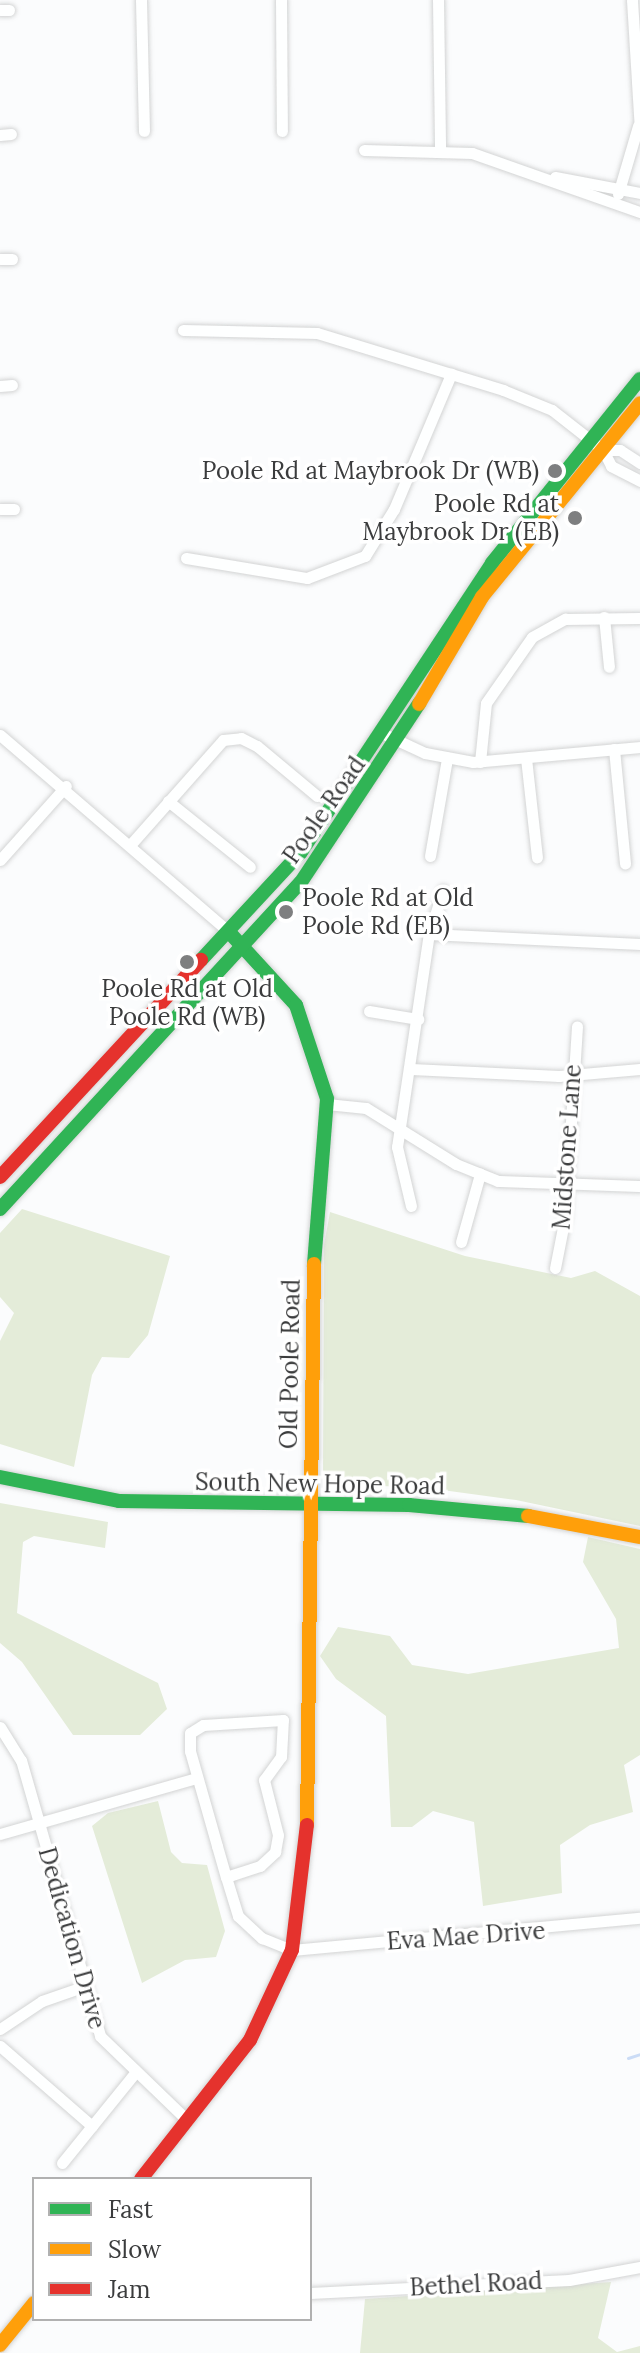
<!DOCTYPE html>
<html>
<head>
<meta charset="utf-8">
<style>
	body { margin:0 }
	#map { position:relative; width:640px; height:2353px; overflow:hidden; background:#fbfcfd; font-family:Lora,serif }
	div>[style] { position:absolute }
	.green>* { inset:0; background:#e4ecd9 }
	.stream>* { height:3px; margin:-1.5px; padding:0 1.5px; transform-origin:1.5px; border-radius:1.5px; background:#cbdcf6 }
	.roads { filter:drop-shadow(0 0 2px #d3d4d4) drop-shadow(0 0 2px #d3d4d4) }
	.street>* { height:11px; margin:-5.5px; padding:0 5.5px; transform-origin:5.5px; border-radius:5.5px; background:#feffff }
	.fast>* { height:14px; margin:-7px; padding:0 7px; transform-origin:7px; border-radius:7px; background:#30b455 }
	.slow>* { height:14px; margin:-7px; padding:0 7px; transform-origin:7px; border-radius:7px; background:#ff9f0a }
	.jam>* { height:14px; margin:-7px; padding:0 7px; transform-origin:7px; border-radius:7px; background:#e5322d }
	.dots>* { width:22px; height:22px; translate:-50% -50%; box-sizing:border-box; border:4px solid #fff; border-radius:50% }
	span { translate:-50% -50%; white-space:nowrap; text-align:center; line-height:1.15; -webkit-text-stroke:7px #fff; paint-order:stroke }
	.poi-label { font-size:24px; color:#3b3c3d }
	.right { translate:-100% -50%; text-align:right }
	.left { translate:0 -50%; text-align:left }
	.street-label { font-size:24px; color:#3b3c3d }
	.legend { position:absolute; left:32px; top:2177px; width:280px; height:144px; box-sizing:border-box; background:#fff; border:2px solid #b1b1b1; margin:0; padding:10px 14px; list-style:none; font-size:24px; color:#3b3c3d }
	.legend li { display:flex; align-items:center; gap:16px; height:40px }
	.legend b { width:40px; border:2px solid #b1b1b1 }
</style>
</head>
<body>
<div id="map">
	<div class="green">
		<i style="clip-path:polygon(22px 1209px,170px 1256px,148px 1335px,129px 1358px,102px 1357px,92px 1375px,74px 1467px,0 1444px,0 1341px,14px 1313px,0 1297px,0 1233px)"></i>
		<i style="clip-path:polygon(330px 1212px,465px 1256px,571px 1278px,595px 1271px,640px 1296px,640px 1526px,516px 1500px,420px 1487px,334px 1485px,323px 1477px,324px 1245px)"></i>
		<i style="clip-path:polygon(0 1503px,108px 1522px,105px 1548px,34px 1536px,23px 1542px,17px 1613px,158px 1683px,167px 1709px,140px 1735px,73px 1735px,22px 1662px,0 1643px)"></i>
		<i style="clip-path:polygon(588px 1537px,640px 1549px,640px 1755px,624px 1765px,633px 1812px,590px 1825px,560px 1845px,562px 1893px,483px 1906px,474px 1822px,433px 1811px,412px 1827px,391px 1827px,386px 1716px,336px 1679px,320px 1656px,338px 1627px,390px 1636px,412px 1665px,468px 1674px,619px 1648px,616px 1619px,583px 1562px)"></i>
		<i style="clip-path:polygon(158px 1801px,171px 1852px,182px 1863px,207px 1865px,225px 1931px,216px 1957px,185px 1960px,142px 1983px,92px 1826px,108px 1813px)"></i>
		<i style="clip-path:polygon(611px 2282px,598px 2338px,617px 2352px,640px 2346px,640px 2353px,360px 2353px,365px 2299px)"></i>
	</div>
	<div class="stream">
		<i style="left:628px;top:2058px;width:13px;rotate:-18deg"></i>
	</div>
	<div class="roads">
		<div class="street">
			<i style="left:141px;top:0;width:131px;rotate:88.7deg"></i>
			<i style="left:281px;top:0;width:131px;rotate:89.6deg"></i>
			<i style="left:438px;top:0;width:149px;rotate:89.2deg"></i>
			<i style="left:632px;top:0;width:132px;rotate:86.5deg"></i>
			<i style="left:0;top:10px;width:9px"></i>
			<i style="left:0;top:135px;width:11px;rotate:-5deg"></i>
			<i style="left:364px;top:150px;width:108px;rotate:1.6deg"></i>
			<i style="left:472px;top:153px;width:178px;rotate:19.4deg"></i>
			<i style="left:555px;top:177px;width:86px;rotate:10.7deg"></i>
			<i style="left:618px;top:194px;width:71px;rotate:-73.6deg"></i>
			<i style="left:0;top:259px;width:12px"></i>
			<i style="left:183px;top:330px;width:134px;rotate:1.3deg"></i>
			<i style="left:317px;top:333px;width:195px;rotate:17deg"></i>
			<i style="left:503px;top:390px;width:53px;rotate:22.2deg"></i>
			<i style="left:552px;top:410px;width:65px;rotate:38.1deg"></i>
			<i style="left:603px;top:450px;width:18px;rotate:63deg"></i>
			<i style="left:611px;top:466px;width:33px;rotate:27deg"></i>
			<i style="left:0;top:386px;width:12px;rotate:-5deg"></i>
			<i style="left:603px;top:450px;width:17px"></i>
			<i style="left:620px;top:450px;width:24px;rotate:33deg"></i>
			<i style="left:0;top:509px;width:14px"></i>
			<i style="left:186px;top:558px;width:123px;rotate:9.4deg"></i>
			<i style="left:307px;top:578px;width:62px;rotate:-20.8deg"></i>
			<i style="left:365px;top:556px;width:55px;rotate:-58.3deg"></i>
			<i style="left:394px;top:509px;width:147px;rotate:-67.1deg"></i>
			<i style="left:604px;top:617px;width:50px;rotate:84.3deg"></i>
			<i style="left:384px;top:734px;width:45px;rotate:24.9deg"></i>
			<i style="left:425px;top:753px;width:49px;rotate:10.6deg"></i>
			<i style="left:473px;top:762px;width:168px;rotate:-5.1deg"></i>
			<i style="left:0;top:735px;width:302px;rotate:40.7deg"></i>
			<i style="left:614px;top:749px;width:115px;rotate:84.5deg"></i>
			<i style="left:526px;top:758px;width:100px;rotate:83.7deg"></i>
			<i style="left:480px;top:762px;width:59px;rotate:-84.2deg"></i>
			<i style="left:486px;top:703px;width:80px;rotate:-55.1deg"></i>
			<i style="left:532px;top:637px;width:38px;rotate:-29deg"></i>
			<i style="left:565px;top:619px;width:75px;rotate:-0.8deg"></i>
			<i style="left:168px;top:801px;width:105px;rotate:38.8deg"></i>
			<i style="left:131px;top:844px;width:139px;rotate:-48.5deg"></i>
			<i style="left:223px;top:740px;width:18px;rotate:-6deg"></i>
			<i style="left:241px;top:738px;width:18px;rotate:27deg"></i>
			<i style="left:257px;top:746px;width:78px;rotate:39.8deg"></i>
			<i style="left:430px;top:856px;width:98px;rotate:-80.1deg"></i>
			<i style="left:0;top:860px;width:99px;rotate:-48.3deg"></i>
			<i style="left:429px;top:934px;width:211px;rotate:2.7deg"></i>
			<i style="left:369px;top:1011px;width:50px;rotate:9.3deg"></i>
			<i style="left:411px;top:1069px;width:148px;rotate:2.7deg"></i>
			<i style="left:559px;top:1076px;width:81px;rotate:-4.9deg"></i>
			<i style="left:327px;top:1104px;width:39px;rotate:6deg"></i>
			<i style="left:366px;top:1108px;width:106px;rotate:31.9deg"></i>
			<i style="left:456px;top:1164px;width:45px;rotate:22deg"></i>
			<i style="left:498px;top:1181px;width:142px;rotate:2deg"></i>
			<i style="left:411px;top:1206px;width:61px;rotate:-103.3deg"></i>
			<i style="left:397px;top:1147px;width:215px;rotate:-81.5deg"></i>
			<i style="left:429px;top:934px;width:46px;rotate:-72.3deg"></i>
			<i style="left:461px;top:1242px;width:71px;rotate:-74.4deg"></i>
			<i style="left:555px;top:1268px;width:52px;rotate:-78.9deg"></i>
			<i style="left:565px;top:1217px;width:191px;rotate:-86.4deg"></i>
			<i style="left:0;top:1727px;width:39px;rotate:58deg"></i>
			<i style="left:21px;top:1760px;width:287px;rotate:74deg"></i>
			<i style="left:100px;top:2036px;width:122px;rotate:44deg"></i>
			<i style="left:0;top:1834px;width:205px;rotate:-15.9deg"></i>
			<i style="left:226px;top:1877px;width:36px;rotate:-18deg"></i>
			<i style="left:260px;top:1866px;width:21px;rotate:-43deg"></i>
			<i style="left:275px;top:1852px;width:17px;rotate:-80deg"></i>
			<i style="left:278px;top:1835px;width:57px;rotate:-104.3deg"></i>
			<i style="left:264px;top:1780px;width:29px;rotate:-54deg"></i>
			<i style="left:281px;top:1757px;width:37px;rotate:-87deg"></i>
			<i style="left:283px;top:1720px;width:80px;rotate:176.4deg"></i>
			<i style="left:203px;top:1725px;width:15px;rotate:148deg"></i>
			<i style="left:190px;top:1733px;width:18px;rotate:90deg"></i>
			<i style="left:190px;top:1751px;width:99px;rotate:74.1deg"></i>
			<i style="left:217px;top:1846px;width:32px;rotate:74deg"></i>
			<i style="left:226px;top:1877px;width:41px;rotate:72.9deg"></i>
			<i style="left:238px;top:1916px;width:33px;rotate:43deg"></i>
			<i style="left:262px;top:1938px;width:32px;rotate:22deg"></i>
			<i style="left:292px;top:1950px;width:349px;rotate:-5.3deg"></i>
			<i style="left:0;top:2029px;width:50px;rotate:-33.7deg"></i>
			<i style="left:42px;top:2001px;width:46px;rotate:-19.2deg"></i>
			<i style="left:0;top:2046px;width:122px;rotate:41deg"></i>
			<i style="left:62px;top:2163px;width:114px;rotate:-51deg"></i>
			<i style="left:310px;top:2293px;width:259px;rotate:-2.9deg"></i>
			<i style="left:569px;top:2280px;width:72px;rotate:-10.4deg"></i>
		</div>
		<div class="fast">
			<i style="left:229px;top:932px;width:99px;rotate:47.5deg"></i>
			<i style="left:296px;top:1005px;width:99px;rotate:71.7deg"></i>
			<i style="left:327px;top:1099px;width:166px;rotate:94.5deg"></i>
			<i style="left:201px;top:960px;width:147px;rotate:-47.2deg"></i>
			<i style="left:301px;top:852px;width:346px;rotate:-56.5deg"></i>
			<i style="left:492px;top:563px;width:236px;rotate:-51.2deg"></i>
			<i style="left:0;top:1209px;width:444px;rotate:-47.4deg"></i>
			<i style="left:301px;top:882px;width:214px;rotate:-56.5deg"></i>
			<i style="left:0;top:1477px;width:121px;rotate:11.4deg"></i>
			<i style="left:119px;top:1501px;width:290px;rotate:0.8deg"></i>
			<i style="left:409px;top:1505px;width:120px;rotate:5.3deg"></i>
		</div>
		<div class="slow">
			<i style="left:419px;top:704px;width:124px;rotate:-59.5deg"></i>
			<i style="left:482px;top:597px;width:250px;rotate:-50.8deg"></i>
			<i style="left:528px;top:1516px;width:114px;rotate:10.6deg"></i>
			<i style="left:307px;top:1825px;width:561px;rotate:-89.29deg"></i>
			<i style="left:0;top:2345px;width:54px;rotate:-51deg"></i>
		</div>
		<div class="jam">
			<i style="left:0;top:1177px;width:296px;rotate:-47.2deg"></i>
			<i style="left:141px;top:2179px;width:177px;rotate:-51.9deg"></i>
			<i style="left:250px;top:2040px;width:99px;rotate:-65deg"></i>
			<i style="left:292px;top:1950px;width:126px;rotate:-83.2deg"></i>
		</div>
	</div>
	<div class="dots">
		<i style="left:555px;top:471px;background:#7e7f80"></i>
		<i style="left:575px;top:518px;background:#7e7f80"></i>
		<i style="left:286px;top:912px;background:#7e7f80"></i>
		<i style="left:187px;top:962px;background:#7e7f80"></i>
	</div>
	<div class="poi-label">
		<span class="right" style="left:539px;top:471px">Poole Rd at Maybrook Dr (WB)</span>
		<span class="right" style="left:559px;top:518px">Poole Rd at<br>Maybrook Dr (EB)</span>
		<span class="left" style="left:302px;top:912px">Poole Rd at Old<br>Poole Rd (EB)</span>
		<span style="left:187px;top:1003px">Poole Rd at Old<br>Poole Rd (WB)</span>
	</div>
	<div class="street-label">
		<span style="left:324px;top:810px;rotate:-55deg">Poole Road</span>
		<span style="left:567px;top:1147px;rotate:-86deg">Midstone Lane</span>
		<span style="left:290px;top:1364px;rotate:-89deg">Old Poole Road</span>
		<span style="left:320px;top:1484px;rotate:1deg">South New Hope Road</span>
		<span style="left:466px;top:1936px;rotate:-4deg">Eva Mae Drive</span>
		<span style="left:72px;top:1938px;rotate:74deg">Dedication Drive</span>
		<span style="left:476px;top:2284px;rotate:-3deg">Bethel Road</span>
	</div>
	<ul class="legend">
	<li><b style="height:10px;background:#30b455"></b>Fast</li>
	<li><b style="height:10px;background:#ff9f0a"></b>Slow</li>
	<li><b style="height:10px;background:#e5322d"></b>Jam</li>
	</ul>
</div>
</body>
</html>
